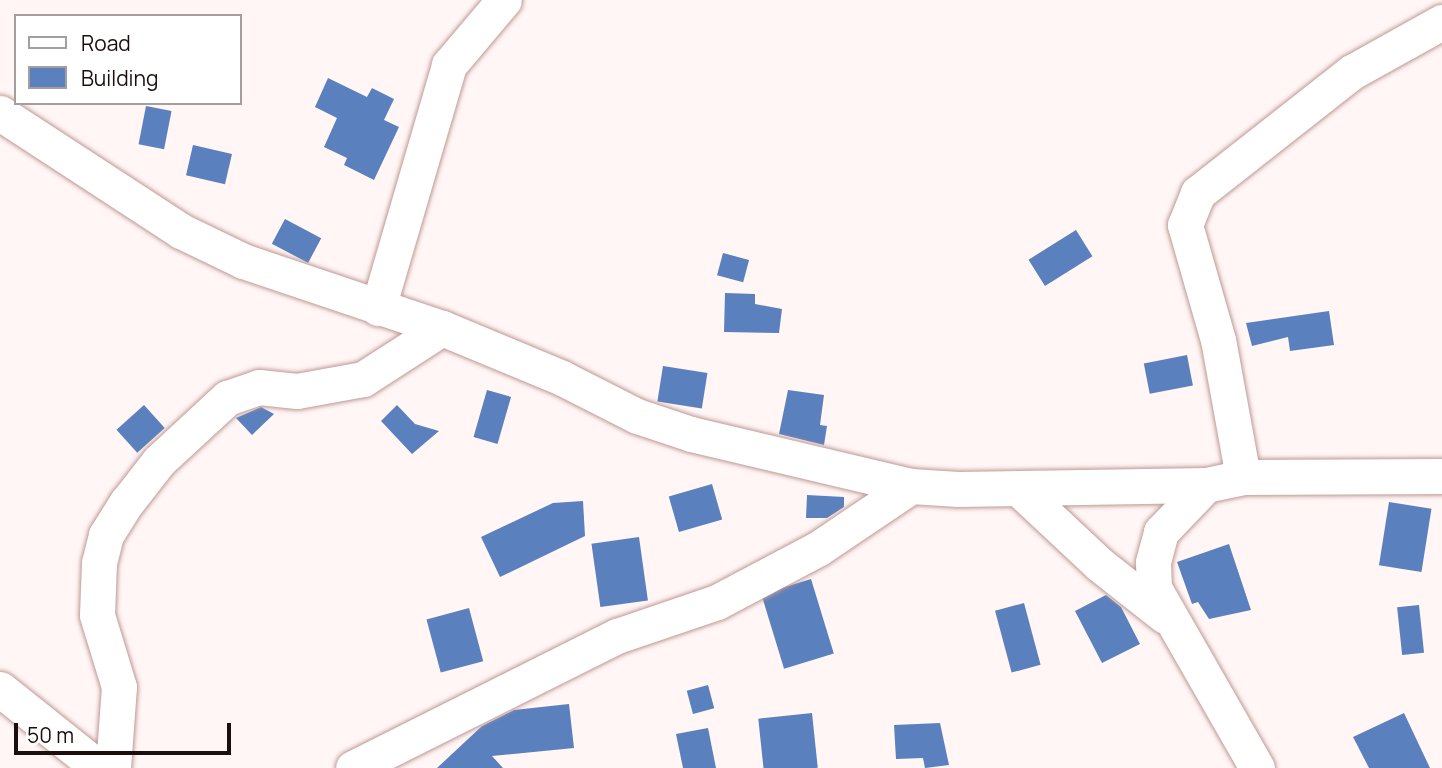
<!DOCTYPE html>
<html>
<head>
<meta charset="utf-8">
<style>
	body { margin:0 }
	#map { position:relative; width:1442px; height:768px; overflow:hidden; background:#fff6f5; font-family:Manrope,sans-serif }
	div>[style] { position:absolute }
	.building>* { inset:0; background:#5a80bd; transform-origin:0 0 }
	.roads { filter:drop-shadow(0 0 2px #bf9894) drop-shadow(0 0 2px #bf9894) }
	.minor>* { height:35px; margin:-17.5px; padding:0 17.5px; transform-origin:17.5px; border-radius:17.5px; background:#fff }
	span { translate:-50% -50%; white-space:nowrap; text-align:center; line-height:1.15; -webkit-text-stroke:6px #fff; paint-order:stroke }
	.legend { position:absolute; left:14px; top:14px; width:228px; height:91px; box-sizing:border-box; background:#fff; border:2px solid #a49f9e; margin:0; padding:9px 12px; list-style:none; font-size:21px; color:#1c0e0d }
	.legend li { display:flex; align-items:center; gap:14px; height:35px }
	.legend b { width:35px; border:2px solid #a49f9e }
	.scale { position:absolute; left:14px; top:723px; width:217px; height:32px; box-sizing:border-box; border:4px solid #1c0e0d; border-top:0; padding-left:9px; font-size:21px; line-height:24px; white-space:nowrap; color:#1c0e0d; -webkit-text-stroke:5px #fff; paint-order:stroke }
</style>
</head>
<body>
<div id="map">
	<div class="building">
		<i style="clip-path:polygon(328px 78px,367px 97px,372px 88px,394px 99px,384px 120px,399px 127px,374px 180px,344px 165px,347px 158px,324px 147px,337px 118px,315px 107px)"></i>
		<i style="left:146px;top:106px;width:26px;height:39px;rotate:11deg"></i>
		<i style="left:193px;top:145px;width:40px;height:31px;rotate:13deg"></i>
		<i style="left:285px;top:219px;width:41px;height:28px;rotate:28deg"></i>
		<i style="left:1076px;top:230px;width:31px;height:56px;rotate:58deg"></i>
		<i style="left:723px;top:253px;width:27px;height:23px;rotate:15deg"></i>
		<i style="clip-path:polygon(725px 293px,755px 294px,755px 304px,782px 309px,779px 333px,724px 332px)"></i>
		<i style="clip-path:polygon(1329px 311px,1334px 345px,1290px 351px,1288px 337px,1252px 346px,1246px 323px)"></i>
		<i style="left:1187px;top:355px;width:31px;height:44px;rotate:79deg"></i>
		<i style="left:663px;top:366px;width:45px;height:36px;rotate:9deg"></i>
		<i style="left:487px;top:390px;width:25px;height:49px;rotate:16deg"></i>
		<i style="clip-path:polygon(788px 390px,824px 395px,820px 425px,827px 426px,824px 445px,779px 434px)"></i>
		<i style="left:144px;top:405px;width:31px;height:37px;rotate:48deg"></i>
		<i style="clip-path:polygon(397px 405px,415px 424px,439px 431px,412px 454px,381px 421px)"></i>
		<i style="clip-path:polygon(261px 407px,274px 414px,252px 435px,236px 418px)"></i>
		<i style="left:712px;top:484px;width:37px;height:45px;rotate:74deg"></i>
		<i style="clip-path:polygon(807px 495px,844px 497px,844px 507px,827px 518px,806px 518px)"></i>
		<i style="clip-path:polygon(583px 501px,585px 536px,500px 577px,481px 537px,553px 503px)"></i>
		<i style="left:1389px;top:502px;width:43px;height:64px;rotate:9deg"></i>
		<i style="left:639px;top:537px;width:64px;height:48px;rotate:82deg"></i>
		<i style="clip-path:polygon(1229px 544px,1251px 610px,1209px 619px,1198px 602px,1192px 604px,1177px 562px)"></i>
		<i style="left:811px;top:579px;width:78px;height:52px;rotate:73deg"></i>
		<i style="clip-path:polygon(1106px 595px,1121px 607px,1140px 644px,1102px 663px,1075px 611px)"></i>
		<i style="left:1024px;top:603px;width:64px;height:30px;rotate:75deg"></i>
		<i style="left:1419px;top:605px;width:48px;height:22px;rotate:84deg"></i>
		<i style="left:469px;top:608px;width:55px;height:44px;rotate:75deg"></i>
		<i style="left:708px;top:685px;width:24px;height:22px;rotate:75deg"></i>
		<i style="clip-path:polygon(569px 704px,574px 748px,492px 756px,503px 768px,437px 768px,482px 726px,514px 710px)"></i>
		<i style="left:812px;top:713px;width:55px;height:54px;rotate:84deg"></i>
		<i style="clip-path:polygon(1404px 713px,1430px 768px,1369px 768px,1353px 737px)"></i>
		<i style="clip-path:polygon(940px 723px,949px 765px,925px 768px,923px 758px,896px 759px,894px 725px)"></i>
		<i style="clip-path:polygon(708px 728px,716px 768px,683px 768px,676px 734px)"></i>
	</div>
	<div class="roads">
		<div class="minor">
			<i style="left:0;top:113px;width:216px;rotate:33.1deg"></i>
			<i style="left:181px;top:231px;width:69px;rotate:25.8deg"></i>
			<i style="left:243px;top:261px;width:210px;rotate:18.6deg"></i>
			<i style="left:442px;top:328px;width:130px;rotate:22.6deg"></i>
			<i style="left:562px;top:378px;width:84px;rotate:26.9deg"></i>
			<i style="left:637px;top:416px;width:57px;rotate:18.4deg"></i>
			<i style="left:691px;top:434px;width:226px;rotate:13.3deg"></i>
			<i style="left:911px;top:486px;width:47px;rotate:3.7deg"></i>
			<i style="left:958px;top:489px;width:248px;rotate:-0.9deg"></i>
			<i style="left:1206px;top:485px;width:38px;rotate:-12deg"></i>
			<i style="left:1243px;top:477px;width:199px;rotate:-0.3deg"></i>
			<i style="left:378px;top:308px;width:253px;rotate:-73.7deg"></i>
			<i style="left:449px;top:65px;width:85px;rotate:-49.8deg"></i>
			<i style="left:1243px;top:477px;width:139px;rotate:-100.3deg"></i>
			<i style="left:1218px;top:340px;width:120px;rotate:-106deg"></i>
			<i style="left:1185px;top:225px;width:35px;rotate:-68deg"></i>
			<i style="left:1198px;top:193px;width:196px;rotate:-38.2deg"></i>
			<i style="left:1352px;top:72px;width:103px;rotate:-29.1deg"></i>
			<i style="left:1206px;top:485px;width:65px;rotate:133.8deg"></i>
			<i style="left:1161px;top:532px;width:31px;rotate:105deg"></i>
			<i style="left:1153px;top:562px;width:26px;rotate:88deg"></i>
			<i style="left:1154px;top:588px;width:207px;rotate:60.2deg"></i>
			<i style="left:1020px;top:490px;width:108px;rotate:43.1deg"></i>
			<i style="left:1099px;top:564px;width:84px;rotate:38.2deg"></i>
			<i style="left:0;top:689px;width:127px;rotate:38.6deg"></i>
			<i style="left:113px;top:768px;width:81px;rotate:-85.8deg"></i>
			<i style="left:119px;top:687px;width:75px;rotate:-107deg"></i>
			<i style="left:97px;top:615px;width:52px;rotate:-87.8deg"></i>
			<i style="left:99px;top:563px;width:29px;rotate:-76deg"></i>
			<i style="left:106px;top:535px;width:39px;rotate:-58deg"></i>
			<i style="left:127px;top:502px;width:52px;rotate:-52deg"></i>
			<i style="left:159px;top:461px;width:93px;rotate:-42.8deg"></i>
			<i style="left:227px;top:398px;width:34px;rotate:-19deg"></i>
			<i style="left:259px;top:387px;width:38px;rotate:6deg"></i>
			<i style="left:297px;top:391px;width:67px;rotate:-10.3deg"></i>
			<i style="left:363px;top:379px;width:94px;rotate:-32.8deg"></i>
			<i style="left:353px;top:768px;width:295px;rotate:-26.6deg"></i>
			<i style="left:617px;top:636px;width:106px;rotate:-18.8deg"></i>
			<i style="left:717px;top:602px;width:115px;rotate:-27.9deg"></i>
			<i style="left:819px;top:548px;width:111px;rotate:-34deg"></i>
		</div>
	</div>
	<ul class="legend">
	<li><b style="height:9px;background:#fff"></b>Road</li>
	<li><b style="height:19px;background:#5a80bd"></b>Building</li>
	</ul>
	<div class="scale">50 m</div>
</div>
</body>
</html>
